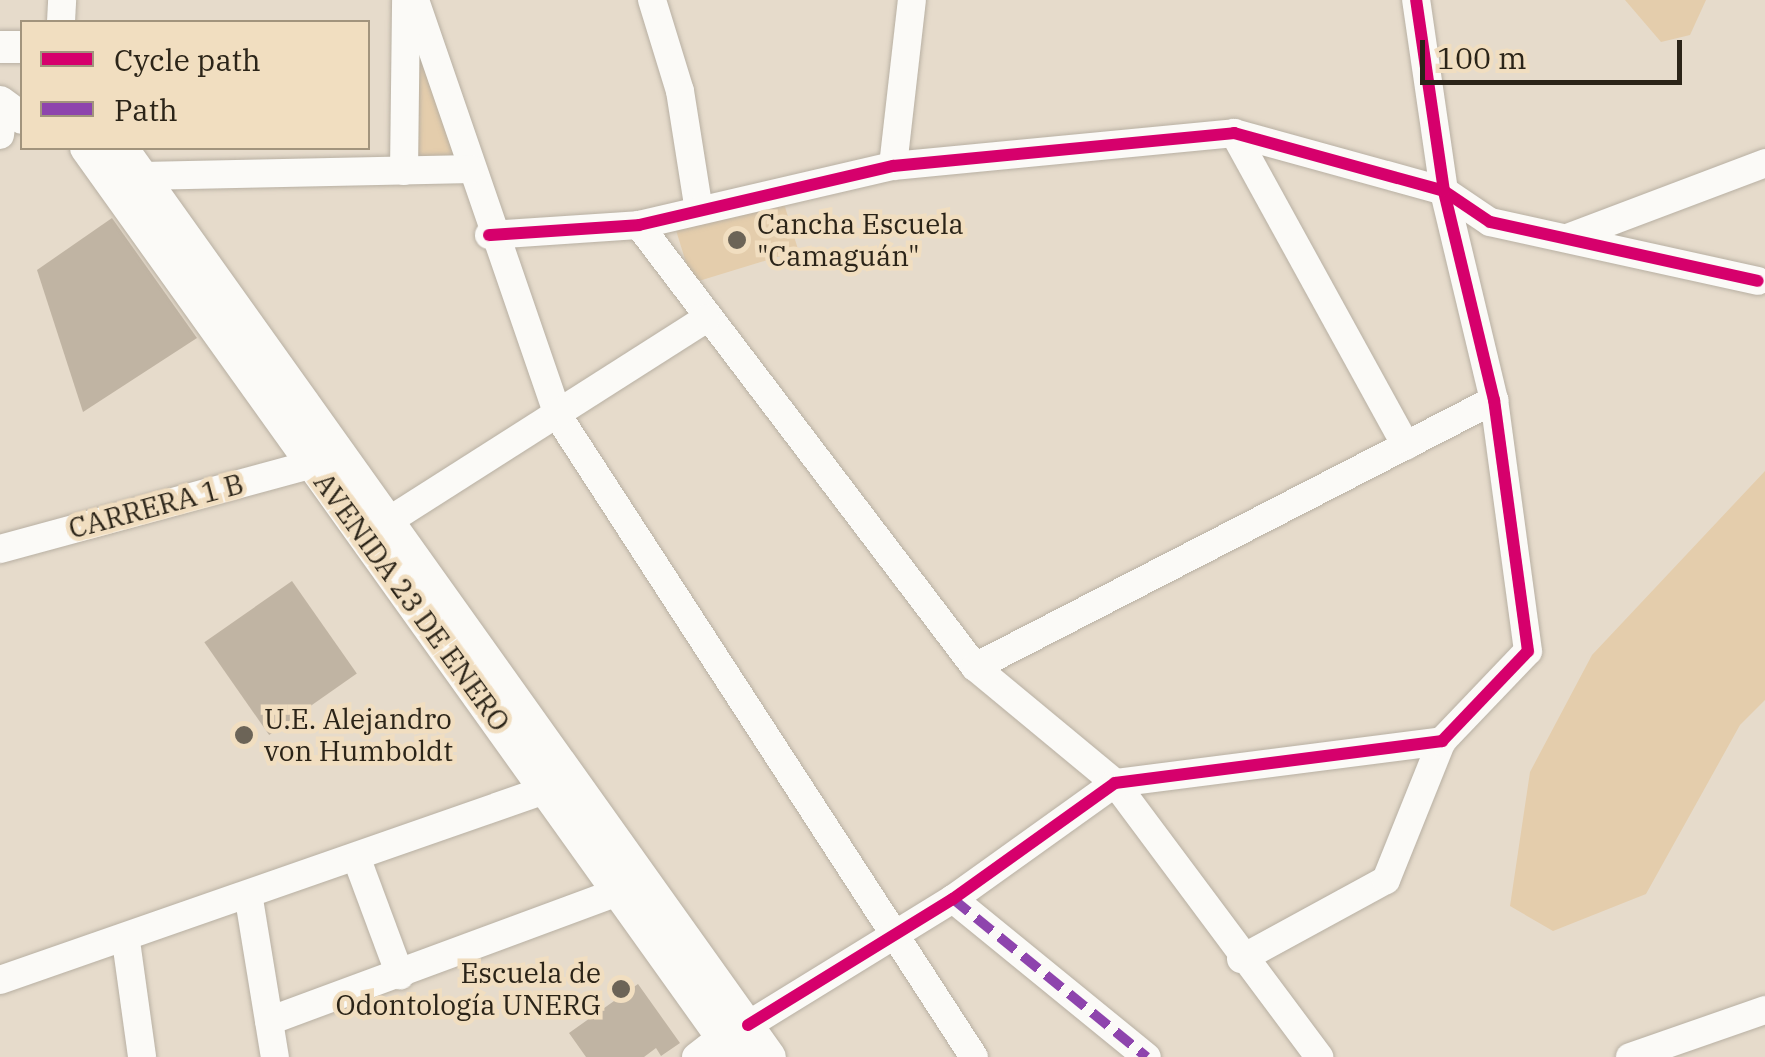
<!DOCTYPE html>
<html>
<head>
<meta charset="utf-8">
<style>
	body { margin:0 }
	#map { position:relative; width:1765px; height:1057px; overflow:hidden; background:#e6dbcb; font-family:"IBM Plex Serif",serif }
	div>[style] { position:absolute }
	.green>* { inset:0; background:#e4cdac; transform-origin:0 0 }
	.building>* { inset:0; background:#c0b4a3; transform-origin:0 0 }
	.roads { filter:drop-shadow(0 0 2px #b8b0a3) drop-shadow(0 0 2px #b8b0a3) }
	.minor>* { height:28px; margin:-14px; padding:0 14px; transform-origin:14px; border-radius:14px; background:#fbfaf7 }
	.major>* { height:32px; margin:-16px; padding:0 16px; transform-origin:16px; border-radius:16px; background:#fbfaf7 }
	.quiet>* { height:10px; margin-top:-5px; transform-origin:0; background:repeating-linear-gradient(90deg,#8e44ad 0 20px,transparent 0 30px) }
	.cycleway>* { height:12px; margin:-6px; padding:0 6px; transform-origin:6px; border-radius:6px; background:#d6006c }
	.dots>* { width:28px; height:28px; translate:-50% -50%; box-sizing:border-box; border:5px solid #f1dec0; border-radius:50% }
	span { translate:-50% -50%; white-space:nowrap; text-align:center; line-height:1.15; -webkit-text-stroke:9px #f1dec0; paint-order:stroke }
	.poi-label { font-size:28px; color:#2b2418 }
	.left { translate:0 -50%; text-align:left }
	.right { translate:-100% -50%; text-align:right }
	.street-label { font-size:28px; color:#2b2418 }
	.legend { position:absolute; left:20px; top:20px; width:350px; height:130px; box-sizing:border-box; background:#f1dec0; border:2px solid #a2947d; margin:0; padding:12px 18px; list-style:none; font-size:30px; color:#2b2418 }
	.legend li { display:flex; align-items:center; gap:20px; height:50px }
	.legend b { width:50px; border:2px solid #a2947d }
	.scale { position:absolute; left:1420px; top:40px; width:262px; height:45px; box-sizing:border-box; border:5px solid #2b2418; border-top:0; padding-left:12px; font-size:30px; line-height:35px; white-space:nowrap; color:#2b2418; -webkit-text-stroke:8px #f1dec0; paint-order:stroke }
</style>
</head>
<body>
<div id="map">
	<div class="green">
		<i style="clip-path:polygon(1625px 0,1706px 0,1690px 35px,1661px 42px)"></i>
		<i style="clip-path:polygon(414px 10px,461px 160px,410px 162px)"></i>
		<i style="left:782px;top:197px;width:56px;height:111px;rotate:73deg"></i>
		<i style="clip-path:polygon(1765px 471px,1765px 700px,1740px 725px,1646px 894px,1553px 931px,1510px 906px,1530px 772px,1592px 655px)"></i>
	</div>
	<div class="building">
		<i style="clip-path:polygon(112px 218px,197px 338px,83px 412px,37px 270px)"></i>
		<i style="left:292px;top:581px;width:113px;height:107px;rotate:55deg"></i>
		<i style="clip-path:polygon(638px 984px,680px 1043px,661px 1056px,656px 1048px,644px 1057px,586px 1057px,569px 1033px)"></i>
	</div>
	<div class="roads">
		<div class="minor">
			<i style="left:415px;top:0;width:440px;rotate:71deg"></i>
			<i style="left:558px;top:416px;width:764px;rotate:57.02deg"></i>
			<i style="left:652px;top:0;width:95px;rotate:72.9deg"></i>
			<i style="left:680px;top:91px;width:121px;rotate:81deg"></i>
			<i style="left:61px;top:22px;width:22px;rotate:-87deg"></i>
			<i style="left:1234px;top:133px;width:357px;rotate:61.2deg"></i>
			<i style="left:0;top:135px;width:24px;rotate:-83deg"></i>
			<i style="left:893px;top:166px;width:167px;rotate:-83.5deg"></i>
			<i style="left:404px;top:171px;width:171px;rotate:-89.3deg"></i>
			<i style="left:143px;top:176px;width:328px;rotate:-1.2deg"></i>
			<i style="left:639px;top:225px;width:555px;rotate:52.76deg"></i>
			<i style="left:975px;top:667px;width:182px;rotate:39.6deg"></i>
			<i style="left:1115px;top:783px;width:342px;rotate:53.3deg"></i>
			<i style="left:489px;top:235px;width:150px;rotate:-3.8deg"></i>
			<i style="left:639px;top:225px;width:261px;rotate:-13.1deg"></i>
			<i style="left:893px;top:166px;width:343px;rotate:-5.5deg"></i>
			<i style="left:1234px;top:133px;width:218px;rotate:15.4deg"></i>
			<i style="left:1444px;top:191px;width:55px;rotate:34deg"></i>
			<i style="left:1490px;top:222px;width:274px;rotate:12.4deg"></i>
			<i style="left:1567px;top:238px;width:212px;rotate:-20.7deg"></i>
			<i style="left:390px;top:520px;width:375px;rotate:-32.5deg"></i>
			<i style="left:0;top:549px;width:324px;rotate:-15.2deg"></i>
			<i style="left:975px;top:667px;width:584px;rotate:-27.22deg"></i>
			<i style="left:358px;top:862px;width:121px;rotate:69.6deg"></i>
			<i style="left:249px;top:899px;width:160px;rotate:80.7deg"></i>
			<i style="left:953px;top:899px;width:250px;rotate:39.2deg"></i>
			<i style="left:126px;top:941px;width:117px;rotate:82.1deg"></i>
			<i style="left:1241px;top:959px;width:165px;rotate:-28.6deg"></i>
			<i style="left:1386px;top:880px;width:150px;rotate:-68.1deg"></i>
			<i style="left:0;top:980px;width:598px;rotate:-19.22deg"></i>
			<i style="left:269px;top:1021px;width:375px;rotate:-20.3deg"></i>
			<i style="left:748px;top:1025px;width:241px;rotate:-31.6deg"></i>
			<i style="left:953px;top:899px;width:199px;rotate:-35.6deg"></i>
			<i style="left:1115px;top:783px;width:330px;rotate:-7.3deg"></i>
			<i style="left:1442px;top:741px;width:124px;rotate:-46.3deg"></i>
			<i style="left:1528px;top:651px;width:253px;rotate:-97.7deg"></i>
			<i style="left:1494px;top:400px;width:215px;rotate:-103.5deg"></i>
			<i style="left:1444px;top:191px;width:193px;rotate:-98.3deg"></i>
			<i style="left:696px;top:1057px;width:33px;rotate:-38deg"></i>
			<i style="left:1630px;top:1057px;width:143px;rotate:-19.2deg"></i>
		</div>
		<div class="major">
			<i style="left:0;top:47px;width:22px"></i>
			<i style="left:0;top:102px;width:27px;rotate:36deg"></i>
			<i style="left:86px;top:148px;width:1117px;rotate:54.43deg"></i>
			<i style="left:122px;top:148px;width:1116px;rotate:54.52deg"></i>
		</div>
	</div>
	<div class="quiet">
		<i style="left:953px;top:899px;width:250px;rotate:39.2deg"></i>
	</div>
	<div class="cycleway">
		<i style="left:489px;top:235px;width:150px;rotate:-3.8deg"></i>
		<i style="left:639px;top:225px;width:261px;rotate:-13.1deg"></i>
		<i style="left:893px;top:166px;width:343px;rotate:-5.5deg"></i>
		<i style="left:1234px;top:133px;width:218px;rotate:15.4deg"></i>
		<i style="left:1444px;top:191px;width:55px;rotate:34deg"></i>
		<i style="left:1490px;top:222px;width:274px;rotate:12.4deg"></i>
		<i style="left:748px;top:1025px;width:241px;rotate:-31.6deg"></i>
		<i style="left:953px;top:899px;width:199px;rotate:-35.6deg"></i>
		<i style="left:1115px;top:783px;width:330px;rotate:-7.3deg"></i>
		<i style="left:1442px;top:741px;width:124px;rotate:-46.3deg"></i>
		<i style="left:1528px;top:651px;width:253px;rotate:-97.7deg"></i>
		<i style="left:1494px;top:400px;width:215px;rotate:-103.5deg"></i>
		<i style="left:1444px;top:191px;width:193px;rotate:-98.3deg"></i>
	</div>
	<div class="dots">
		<i style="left:737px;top:240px;background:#6c6457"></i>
		<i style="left:244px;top:735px;background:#6c6457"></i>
		<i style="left:621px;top:989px;background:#6c6457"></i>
	</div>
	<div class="poi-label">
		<span class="left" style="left:757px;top:240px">Cancha Escuela<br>"Camaguán"</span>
		<span class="left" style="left:264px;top:735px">U.E. Alejandro<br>von Humboldt</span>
		<span class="right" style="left:601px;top:989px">Escuela de<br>Odontología UNERG</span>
	</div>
	<div class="street-label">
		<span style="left:156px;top:506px;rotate:-15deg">CARRERA 1 B</span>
		<span style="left:412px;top:602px;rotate:54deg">AVENIDA 23 DE ENERO</span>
	</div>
	<ul class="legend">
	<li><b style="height:12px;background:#d6006c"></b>Cycle path</li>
	<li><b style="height:12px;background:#8e44ad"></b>Path</li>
	</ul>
	<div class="scale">100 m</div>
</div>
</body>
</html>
